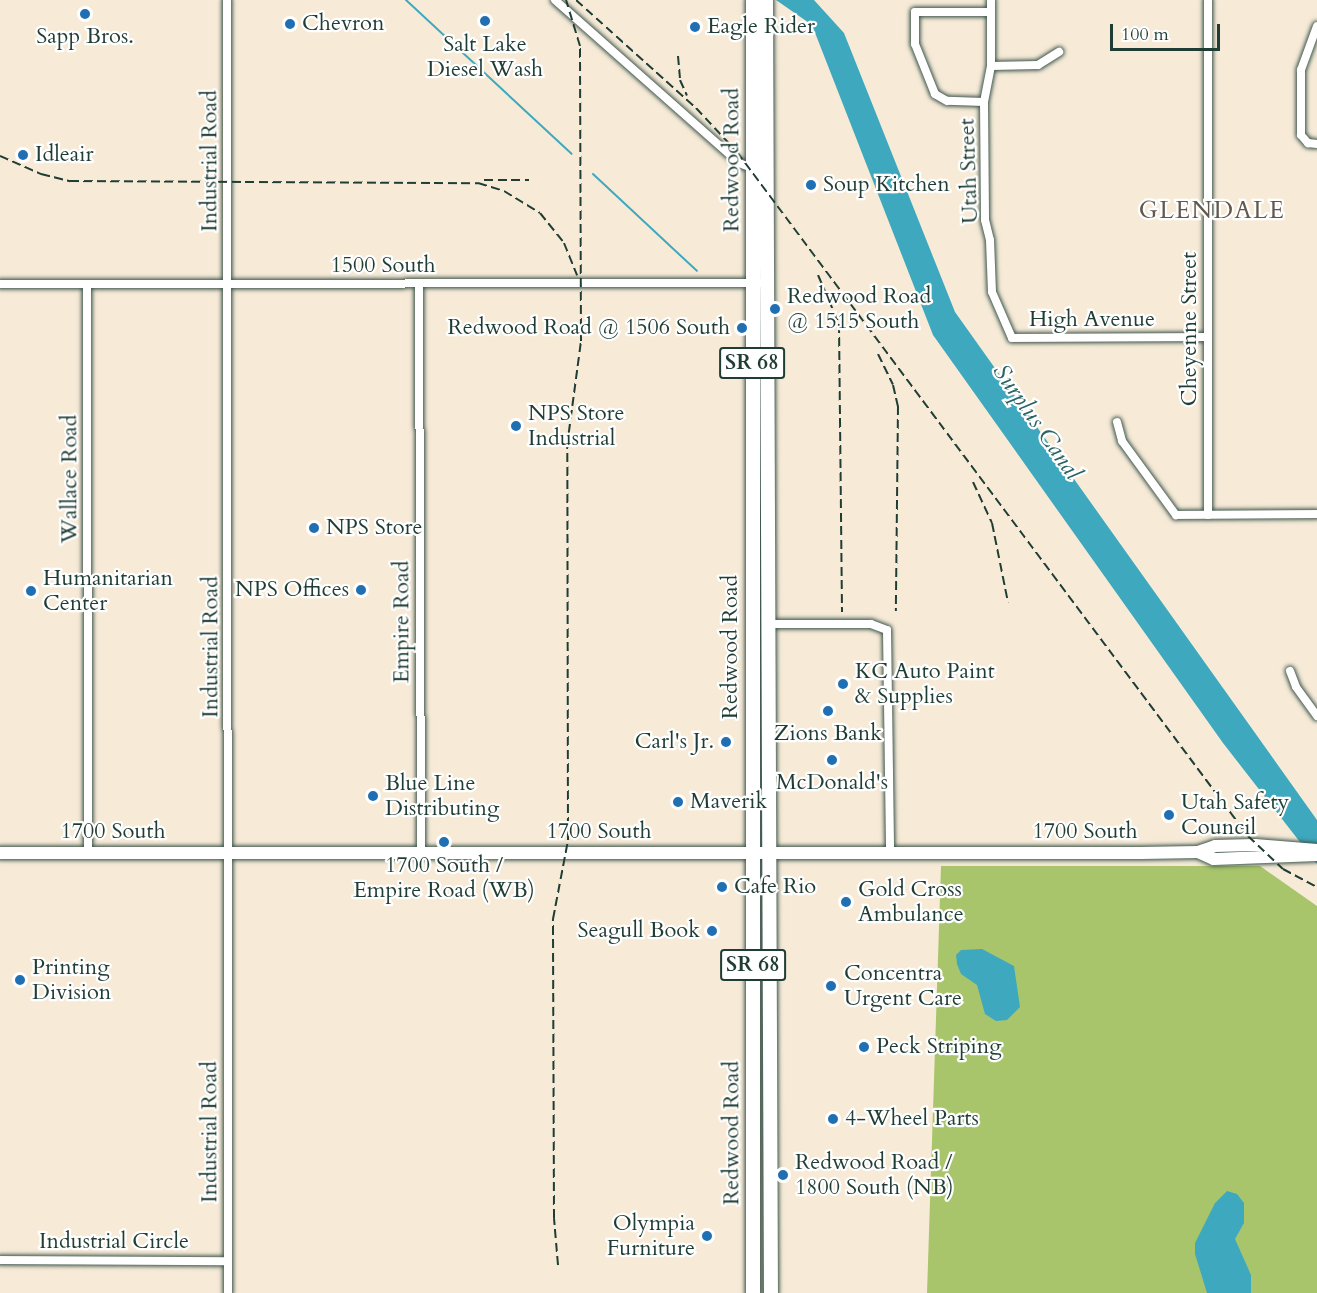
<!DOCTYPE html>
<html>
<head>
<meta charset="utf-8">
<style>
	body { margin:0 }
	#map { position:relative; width:1317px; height:1293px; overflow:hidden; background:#f7ebd8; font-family:Cardo,serif }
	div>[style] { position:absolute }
	.green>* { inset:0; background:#a9c56b }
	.water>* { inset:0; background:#3ea9be }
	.stream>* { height:2px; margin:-1px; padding:0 1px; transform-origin:1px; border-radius:1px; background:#3ea9be }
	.roads { filter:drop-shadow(0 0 2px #3f574d) drop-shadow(0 0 2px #3f574d) }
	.street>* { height:8px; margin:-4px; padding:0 4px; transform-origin:4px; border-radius:4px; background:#fff }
	.secondary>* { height:12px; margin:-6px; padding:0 6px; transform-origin:6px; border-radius:6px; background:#fff }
	.primary>* { height:14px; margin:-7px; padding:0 7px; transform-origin:7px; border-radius:7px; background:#fff }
	.rail>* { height:2px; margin-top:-1px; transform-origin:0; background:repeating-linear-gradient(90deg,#1f3d34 0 9px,transparent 0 13.5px) }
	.dots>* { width:16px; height:16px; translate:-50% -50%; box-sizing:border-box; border:3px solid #fff; border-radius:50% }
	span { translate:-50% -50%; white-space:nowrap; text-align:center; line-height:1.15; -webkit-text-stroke:4.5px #fff; paint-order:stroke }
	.shield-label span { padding:2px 4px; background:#fff; border:2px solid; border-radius:4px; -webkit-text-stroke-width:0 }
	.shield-label { font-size:21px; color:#1f3d34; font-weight:700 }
	.poi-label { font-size:22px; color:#1f3d34 }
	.left { translate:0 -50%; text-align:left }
	.right { translate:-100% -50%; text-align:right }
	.street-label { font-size:22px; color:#1f3d34 }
	.neighbourhood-label { font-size:24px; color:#62594c; letter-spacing:1.5px }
	.water-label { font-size:24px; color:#2a6364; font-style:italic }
	.scale { position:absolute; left:1110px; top:24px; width:110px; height:27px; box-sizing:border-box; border:3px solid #1f3d34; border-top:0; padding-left:8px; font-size:18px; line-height:21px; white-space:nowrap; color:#1f3d34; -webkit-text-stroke:4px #fff; paint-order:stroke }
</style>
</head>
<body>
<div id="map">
	<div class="green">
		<i style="clip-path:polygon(941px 866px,1260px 866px,1317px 906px,1317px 1293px,927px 1293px)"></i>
	</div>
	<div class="water">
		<i style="clip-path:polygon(776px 0,814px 0,844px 33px,955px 312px,1317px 820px,1317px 864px,1223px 743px,933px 335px,812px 25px)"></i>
		<i style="clip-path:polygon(982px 949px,1014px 966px,1020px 1007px,1007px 1020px,996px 1021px,985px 1014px,977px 985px,961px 974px,957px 964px,956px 955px,961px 950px)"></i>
		<i style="clip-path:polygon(1227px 1191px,1237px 1194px,1244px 1203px,1244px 1223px,1235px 1239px,1251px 1275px,1251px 1293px,1207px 1293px,1195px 1254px,1195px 1243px,1215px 1203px)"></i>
	</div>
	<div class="stream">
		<i style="left:406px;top:0;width:226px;rotate:42.9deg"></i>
		<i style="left:593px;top:174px;width:142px;rotate:43deg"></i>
	</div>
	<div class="roads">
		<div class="street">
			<i style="left:227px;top:0;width:1293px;rotate:89.96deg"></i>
			<i style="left:555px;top:0;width:246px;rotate:41.5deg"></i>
			<i style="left:739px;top:163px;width:17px;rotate:21deg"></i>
			<i style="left:991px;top:0;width:66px;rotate:90deg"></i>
			<i style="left:991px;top:66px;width:37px;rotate:101deg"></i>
			<i style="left:984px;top:102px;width:118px;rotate:89.5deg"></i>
			<i style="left:985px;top:220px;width:21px;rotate:76deg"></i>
			<i style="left:990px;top:240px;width:52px;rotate:87.8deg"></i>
			<i style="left:992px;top:292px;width:50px;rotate:66.5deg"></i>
			<i style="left:1012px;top:338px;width:196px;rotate:-0.3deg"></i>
			<i style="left:1208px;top:0;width:515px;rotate:90deg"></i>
			<i style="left:1317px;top:26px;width:47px;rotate:110deg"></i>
			<i style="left:1301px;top:70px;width:65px;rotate:90deg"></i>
			<i style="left:1301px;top:135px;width:11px;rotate:49deg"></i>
			<i style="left:1308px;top:143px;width:9px;rotate:6deg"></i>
			<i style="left:991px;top:66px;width:47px;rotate:-1.2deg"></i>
			<i style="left:1038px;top:65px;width:25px;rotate:-32deg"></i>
			<i style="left:984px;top:102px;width:37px;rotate:-178deg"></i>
			<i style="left:947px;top:101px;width:14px;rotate:-150deg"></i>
			<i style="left:935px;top:94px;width:54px;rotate:-111.8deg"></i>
			<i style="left:915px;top:44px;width:32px;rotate:-90deg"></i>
			<i style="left:915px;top:12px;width:76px"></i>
			<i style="left:0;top:284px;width:766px;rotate:-0.07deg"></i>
			<i style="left:87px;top:284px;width:569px;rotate:89.9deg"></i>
			<i style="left:419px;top:284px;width:569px;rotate:89.8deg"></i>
			<i style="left:1117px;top:422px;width:20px;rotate:75deg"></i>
			<i style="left:1122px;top:441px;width:92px;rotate:53.9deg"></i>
			<i style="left:1176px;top:515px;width:141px;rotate:-0.4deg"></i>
			<i style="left:767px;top:624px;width:104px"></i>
			<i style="left:871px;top:624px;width:17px;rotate:21deg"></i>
			<i style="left:887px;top:630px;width:222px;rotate:89.2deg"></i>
			<i style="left:1290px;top:671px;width:17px;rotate:69deg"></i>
			<i style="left:1296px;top:687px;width:36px;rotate:54deg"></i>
			<i style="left:0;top:1260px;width:228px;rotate:0.3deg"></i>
		</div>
		<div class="secondary">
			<i style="left:1198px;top:852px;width:17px;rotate:24deg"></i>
			<i style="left:1214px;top:859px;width:103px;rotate:-2.2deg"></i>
			<i style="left:0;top:853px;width:1141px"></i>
			<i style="left:1141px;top:853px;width:57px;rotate:-1deg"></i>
			<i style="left:1198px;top:852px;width:18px;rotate:-19deg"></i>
			<i style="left:1215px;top:846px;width:40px;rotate:-1.4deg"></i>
			<i style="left:1255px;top:845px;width:62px;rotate:4.6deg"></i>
		</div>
		<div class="primary">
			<i style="left:753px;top:0;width:1293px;rotate:90deg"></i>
			<i style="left:766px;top:0;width:1293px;rotate:89.78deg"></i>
		</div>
	</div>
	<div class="rail">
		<i style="left:576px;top:0;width:161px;rotate:42deg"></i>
		<i style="left:696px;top:108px;width:60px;rotate:47deg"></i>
		<i style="left:737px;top:152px;width:854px;rotate:53.24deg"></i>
		<i style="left:1248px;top:836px;width:48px;rotate:43.3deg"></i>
		<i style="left:1283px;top:869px;width:38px;rotate:28deg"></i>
		<i style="left:678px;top:56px;width:24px;rotate:85deg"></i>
		<i style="left:680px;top:80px;width:17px;rotate:66deg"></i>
		<i style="left:0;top:156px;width:45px;rotate:23.7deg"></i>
		<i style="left:41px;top:174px;width:30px;rotate:14deg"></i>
		<i style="left:70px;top:181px;width:408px;rotate:0.3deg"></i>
		<i style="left:478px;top:183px;width:27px;rotate:17deg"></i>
		<i style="left:504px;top:191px;width:42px;rotate:31.4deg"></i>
		<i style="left:540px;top:213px;width:38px;rotate:51deg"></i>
		<i style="left:564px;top:243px;width:35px;rotate:68deg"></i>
		<i style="left:484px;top:180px;width:45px"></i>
		<i style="left:818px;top:275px;width:53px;rotate:66.8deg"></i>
		<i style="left:839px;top:324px;width:288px;rotate:89.4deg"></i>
		<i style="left:878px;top:354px;width:34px;rotate:64deg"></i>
		<i style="left:893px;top:385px;width:22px;rotate:77deg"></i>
		<i style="left:898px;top:406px;width:205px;rotate:90.6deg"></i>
		<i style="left:973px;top:482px;width:45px;rotate:65.1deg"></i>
		<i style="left:992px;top:523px;width:81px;rotate:78.6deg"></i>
		<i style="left:558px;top:1265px;width:47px;rotate:-94.9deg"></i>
		<i style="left:554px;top:1218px;width:299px;rotate:-90.2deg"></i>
		<i style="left:553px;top:919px;width:80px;rotate:-79.2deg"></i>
		<i style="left:568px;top:840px;width:394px;rotate:-90.1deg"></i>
		<i style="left:567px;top:446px;width:106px;rotate:-82.4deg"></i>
		<i style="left:581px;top:341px;width:295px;rotate:-90.2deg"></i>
		<i style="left:580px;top:46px;width:48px;rotate:-106.9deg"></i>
	</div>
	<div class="dots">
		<i style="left:85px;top:14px;background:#1f6fb2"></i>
		<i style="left:485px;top:21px;background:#1f6fb2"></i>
		<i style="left:290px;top:24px;background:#1f6fb2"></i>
		<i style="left:695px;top:27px;background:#1f6fb2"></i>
		<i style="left:23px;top:155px;background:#1f6fb2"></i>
		<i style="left:811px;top:185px;background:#1f6fb2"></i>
		<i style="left:775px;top:309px;background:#1f6fb2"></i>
		<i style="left:742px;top:328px;background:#1f6fb2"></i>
		<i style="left:516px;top:426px;background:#1f6fb2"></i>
		<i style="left:314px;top:528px;background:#1f6fb2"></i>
		<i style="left:361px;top:590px;background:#1f6fb2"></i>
		<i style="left:31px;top:591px;background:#1f6fb2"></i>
		<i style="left:843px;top:684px;background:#1f6fb2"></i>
		<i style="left:828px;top:711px;background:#1f6fb2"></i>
		<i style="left:726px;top:742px;background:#1f6fb2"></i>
		<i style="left:832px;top:760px;background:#1f6fb2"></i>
		<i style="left:373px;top:796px;background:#1f6fb2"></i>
		<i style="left:678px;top:802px;background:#1f6fb2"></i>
		<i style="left:1169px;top:815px;background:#1f6fb2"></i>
		<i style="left:444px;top:842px;background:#1f6fb2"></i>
		<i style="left:722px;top:887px;background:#1f6fb2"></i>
		<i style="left:846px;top:902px;background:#1f6fb2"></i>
		<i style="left:712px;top:931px;background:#1f6fb2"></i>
		<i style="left:20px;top:980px;background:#1f6fb2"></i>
		<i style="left:831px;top:986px;background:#1f6fb2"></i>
		<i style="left:864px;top:1047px;background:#1f6fb2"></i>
		<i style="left:833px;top:1119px;background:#1f6fb2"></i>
		<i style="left:783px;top:1175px;background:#1f6fb2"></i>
		<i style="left:707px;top:1236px;background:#1f6fb2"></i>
	</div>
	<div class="shield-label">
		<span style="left:752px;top:363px">SR 68</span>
		<span style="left:753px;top:965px">SR 68</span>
	</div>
	<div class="poi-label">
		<span class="left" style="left:302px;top:24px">Chevron</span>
		<span class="left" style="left:707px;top:27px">Eagle Rider</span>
		<span style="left:85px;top:37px">Sapp Bros.</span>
		<span style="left:485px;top:57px">Salt Lake<br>Diesel Wash</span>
		<span class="left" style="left:35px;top:155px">Idleair</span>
		<span class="left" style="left:823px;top:185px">Soup Kitchen</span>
		<span class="left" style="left:787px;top:309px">Redwood Road<br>@ 1515 South</span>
		<span class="right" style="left:730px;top:328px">Redwood Road @ 1506 South</span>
		<span class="left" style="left:528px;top:426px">NPS Store<br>Industrial</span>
		<span class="left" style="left:326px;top:528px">NPS Store</span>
		<span class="left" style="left:43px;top:591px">Humanitarian<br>Center</span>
		<span class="right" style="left:349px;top:590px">NPS Offices</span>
		<span class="left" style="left:855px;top:684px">KC Auto Paint<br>&amp; Supplies</span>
		<span style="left:828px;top:734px">Zions Bank</span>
		<span class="right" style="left:714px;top:742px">Carl's Jr.</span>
		<span class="left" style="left:385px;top:796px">Blue Line<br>Distributing</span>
		<span style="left:832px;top:783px">McDonald's</span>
		<span class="left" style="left:690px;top:802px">Maverik</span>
		<span class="left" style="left:1181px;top:815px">Utah Safety<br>Council</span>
		<span style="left:444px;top:878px">1700 South /<br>Empire Road (WB)</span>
		<span class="left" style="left:734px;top:887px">Cafe Rio</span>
		<span class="left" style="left:858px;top:902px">Gold Cross<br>Ambulance</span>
		<span class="right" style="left:700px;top:931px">Seagull Book</span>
		<span class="left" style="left:32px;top:980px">Printing<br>Division</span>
		<span class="left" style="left:844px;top:986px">Concentra<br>Urgent Care</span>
		<span class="left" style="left:876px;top:1047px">Peck Striping</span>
		<span class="left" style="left:845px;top:1119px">4-Wheel Parts</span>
		<span class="left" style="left:795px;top:1175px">Redwood Road /<br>1800 South (NB)</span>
		<span class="right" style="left:695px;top:1236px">Olympia<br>Furniture</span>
	</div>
	<div class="street-label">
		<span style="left:732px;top:160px;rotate:-90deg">Redwood Road</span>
		<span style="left:210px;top:161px;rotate:-90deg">Industrial Road</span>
		<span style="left:969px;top:171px;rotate:-92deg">Utah Street</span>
		<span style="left:383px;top:266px">1500 South</span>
		<span style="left:1092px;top:320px">High Avenue</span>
		<span style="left:1190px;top:329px;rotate:-90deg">Cheyenne Street</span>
		<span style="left:70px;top:479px;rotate:-90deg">Wallace Road</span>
		<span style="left:402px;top:622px;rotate:-90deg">Empire Road</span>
		<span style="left:211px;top:647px;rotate:-90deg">Industrial Road</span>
		<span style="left:731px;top:647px;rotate:-90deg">Redwood Road</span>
		<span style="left:113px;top:832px">1700 South</span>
		<span style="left:599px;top:832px">1700 South</span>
		<span style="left:1085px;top:832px">1700 South</span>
		<span style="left:210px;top:1132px;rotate:-90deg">Industrial Road</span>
		<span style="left:732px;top:1133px;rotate:-90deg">Redwood Road</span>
		<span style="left:114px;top:1242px">Industrial Circle</span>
	</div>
	<div class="neighbourhood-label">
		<span style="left:1212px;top:211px">GLENDALE</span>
	</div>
	<div class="water-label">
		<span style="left:1037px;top:422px;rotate:55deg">Surplus Canal</span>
	</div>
	<div class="scale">100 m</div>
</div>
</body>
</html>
